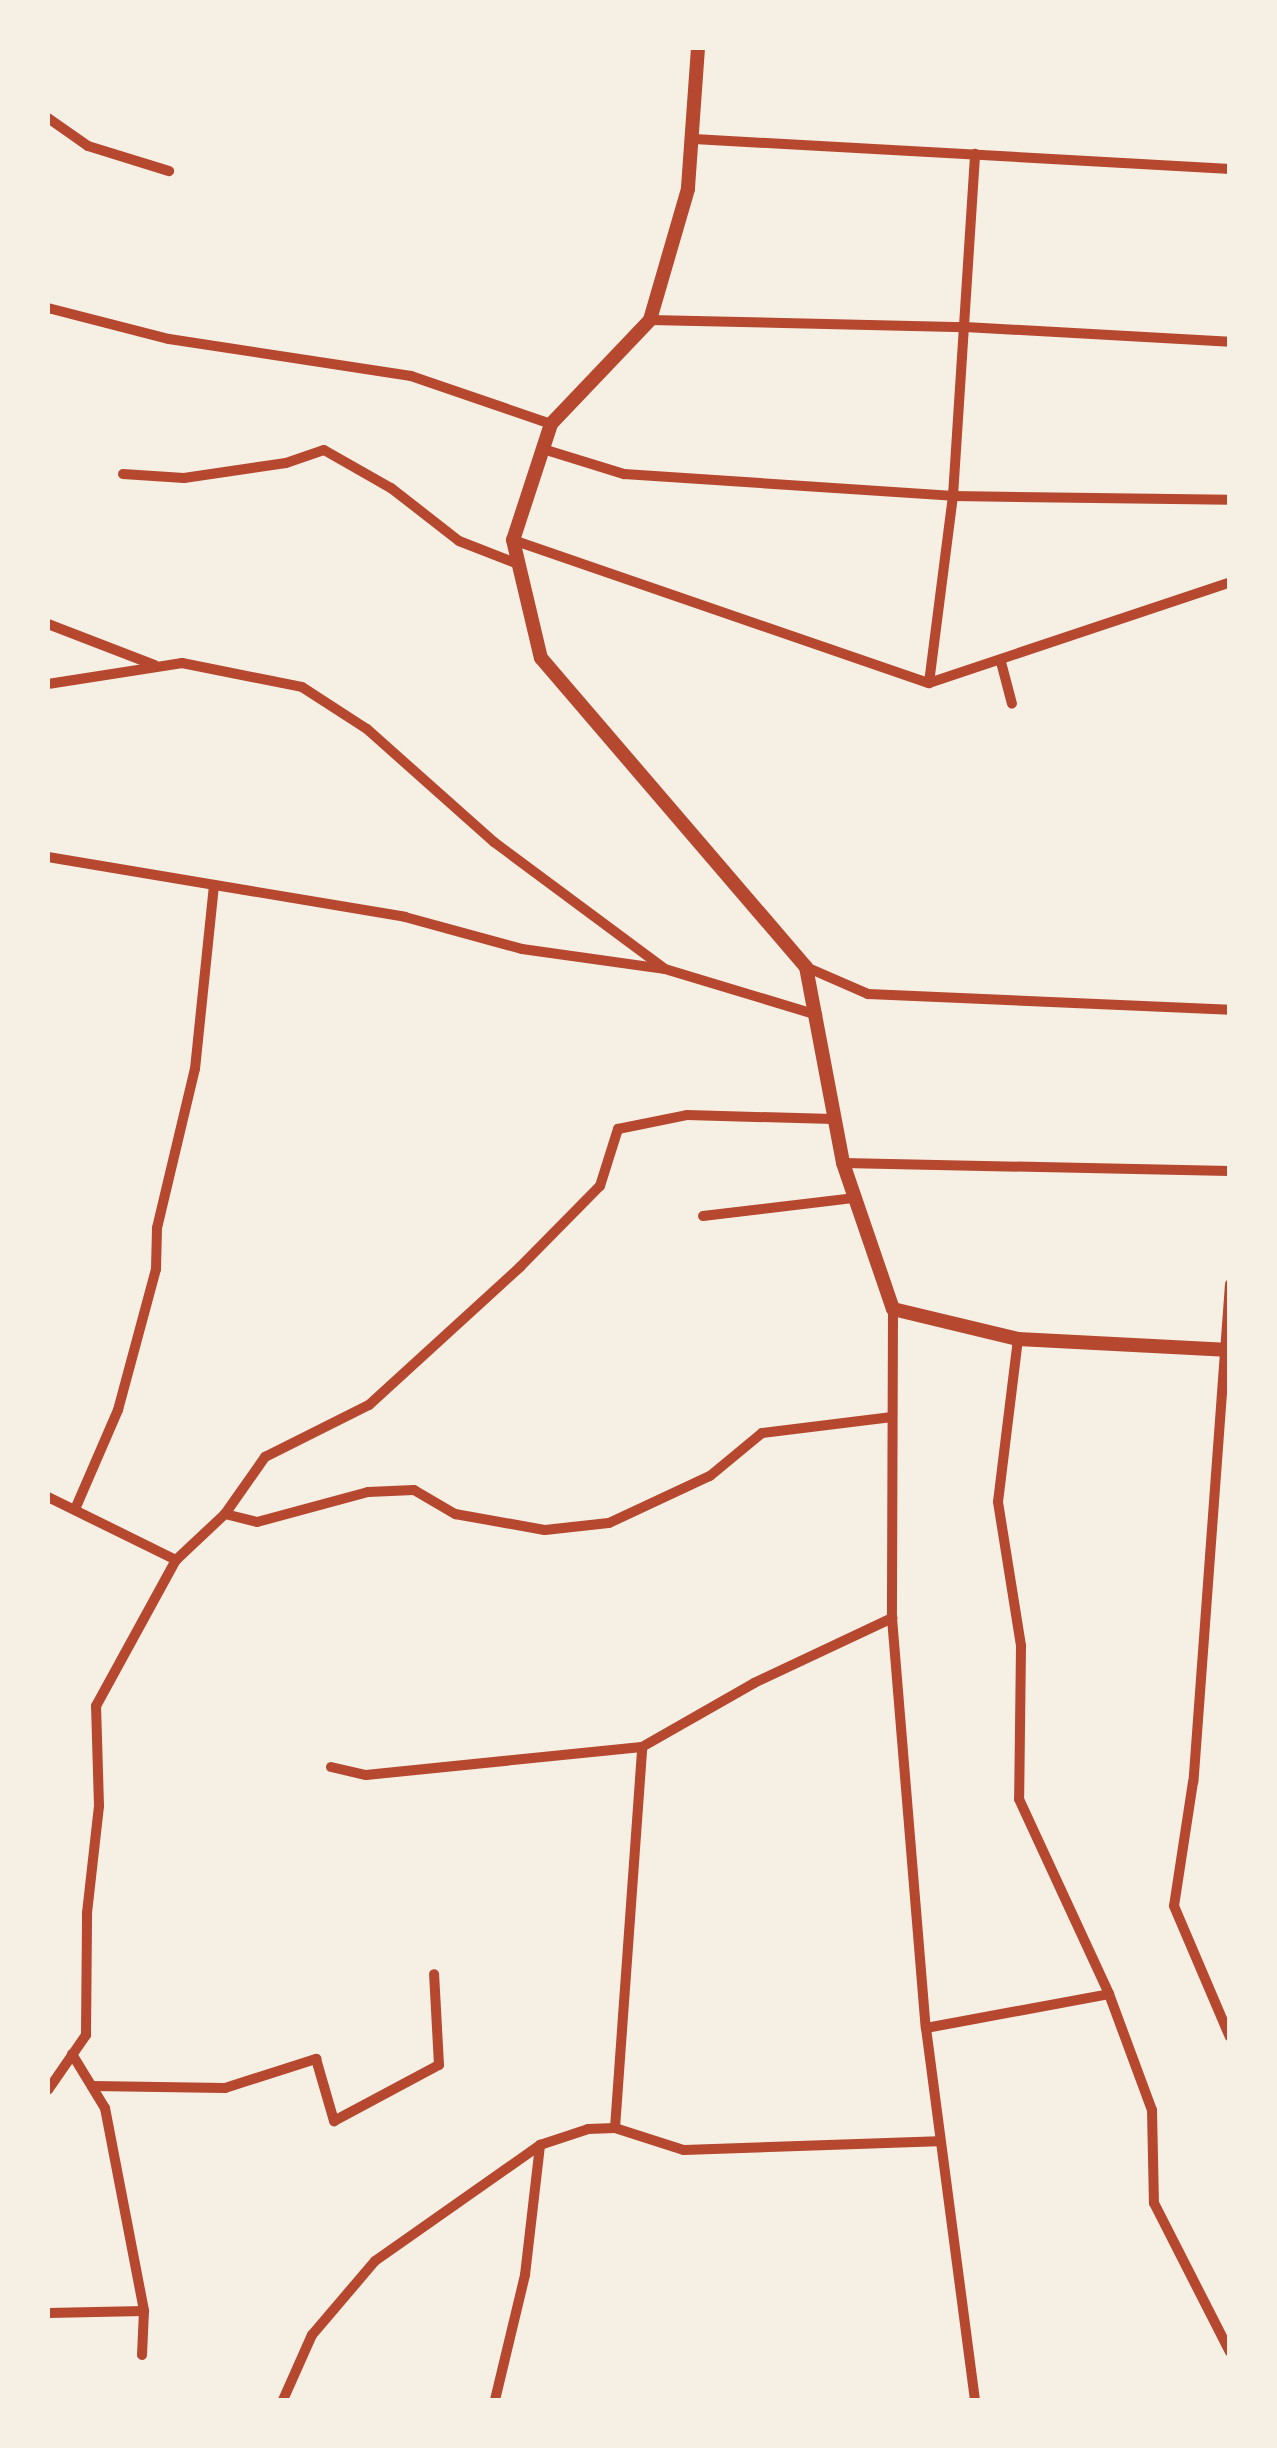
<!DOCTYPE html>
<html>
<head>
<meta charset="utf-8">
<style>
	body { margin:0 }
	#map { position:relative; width:1277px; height:2448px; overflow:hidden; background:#f6efe4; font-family:"PT Serif",serif }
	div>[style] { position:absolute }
	.minor>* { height:10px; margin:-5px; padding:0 5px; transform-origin:5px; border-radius:5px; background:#b5482f }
	.tertiary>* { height:14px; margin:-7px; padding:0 7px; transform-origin:7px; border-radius:7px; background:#b5482f }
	span { translate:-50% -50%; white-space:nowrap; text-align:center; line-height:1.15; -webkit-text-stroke:10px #f6efe4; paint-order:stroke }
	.frame { position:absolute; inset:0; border:50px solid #f6efe4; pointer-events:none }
</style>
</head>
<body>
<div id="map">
	<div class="minor">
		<i style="left:48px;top:118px;width:49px;rotate:35deg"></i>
		<i style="left:88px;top:146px;width:85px;rotate:17.2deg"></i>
		<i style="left:694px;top:139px;width:537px;rotate:3.2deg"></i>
		<i style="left:48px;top:308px;width:125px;rotate:14.4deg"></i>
		<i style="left:169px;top:339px;width:245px;rotate:8.7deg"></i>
		<i style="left:411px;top:376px;width:148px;rotate:18.9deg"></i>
		<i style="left:650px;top:320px;width:315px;rotate:1.3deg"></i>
		<i style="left:965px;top:327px;width:265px;rotate:3.2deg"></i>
		<i style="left:543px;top:449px;width:85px;rotate:17.2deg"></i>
		<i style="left:624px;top:474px;width:330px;rotate:3.8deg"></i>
		<i style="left:953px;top:496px;width:277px;rotate:0.8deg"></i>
		<i style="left:123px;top:474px;width:61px;rotate:3.8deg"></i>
		<i style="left:184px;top:478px;width:103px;rotate:-8.4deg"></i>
		<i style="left:286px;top:463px;width:40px;rotate:-18.9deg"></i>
		<i style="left:324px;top:450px;width:77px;rotate:29.6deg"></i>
		<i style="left:391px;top:488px;width:86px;rotate:37.9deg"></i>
		<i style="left:459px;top:541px;width:58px;rotate:21.3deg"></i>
		<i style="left:513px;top:540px;width:440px;rotate:19deg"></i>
		<i style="left:929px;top:683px;width:317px;rotate:-18.5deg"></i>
		<i style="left:48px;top:624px;width:114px;rotate:21.1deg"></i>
		<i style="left:1001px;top:662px;width:43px;rotate:75.3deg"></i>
		<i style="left:929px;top:683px;width:189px;rotate:-82.7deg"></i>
		<i style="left:953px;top:496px;width:343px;rotate:-86.3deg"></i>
		<i style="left:48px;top:684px;width:136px;rotate:-8.9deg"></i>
		<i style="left:182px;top:663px;width:122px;rotate:11.3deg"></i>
		<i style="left:302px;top:687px;width:77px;rotate:32.9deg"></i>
		<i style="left:367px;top:729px;width:170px;rotate:41.7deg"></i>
		<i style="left:494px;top:842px;width:213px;rotate:36.6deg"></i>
		<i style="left:665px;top:969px;width:159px;rotate:16.8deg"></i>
		<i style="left:48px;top:857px;width:362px;rotate:9.5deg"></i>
		<i style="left:405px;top:917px;width:121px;rotate:15.3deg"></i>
		<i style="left:522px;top:949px;width:143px;rotate:8deg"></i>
		<i style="left:806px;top:967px;width:68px;rotate:23.5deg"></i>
		<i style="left:868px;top:994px;width:362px;rotate:2.5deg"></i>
		<i style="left:843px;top:1163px;width:387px;rotate:1.2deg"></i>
		<i style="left:703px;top:1216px;width:151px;rotate:-6.8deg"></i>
		<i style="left:1230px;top:1284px;width:499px;rotate:94.2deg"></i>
		<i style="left:1193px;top:1782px;width:125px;rotate:98.7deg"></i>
		<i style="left:1174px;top:1906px;width:142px;rotate:66.9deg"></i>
		<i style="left:893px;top:1309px;width:309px;rotate:90.2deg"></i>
		<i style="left:892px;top:1618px;width:411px;rotate:85.3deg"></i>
		<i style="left:926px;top:2028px;width:375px;rotate:82.5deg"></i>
		<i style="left:1018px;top:1339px;width:164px;rotate:97deg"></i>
		<i style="left:998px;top:1502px;width:146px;rotate:80.9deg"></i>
		<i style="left:1021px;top:1646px;width:153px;rotate:90.7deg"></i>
		<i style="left:1019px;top:1799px;width:215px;rotate:65.2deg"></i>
		<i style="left:1109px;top:1994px;width:124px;rotate:69.7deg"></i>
		<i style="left:1152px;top:2110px;width:93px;rotate:88.8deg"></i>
		<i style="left:1154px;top:2203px;width:167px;rotate:63deg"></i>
		<i style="left:48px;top:1497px;width:143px;rotate:26.2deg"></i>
		<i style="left:76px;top:1507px;width:106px;rotate:-66.6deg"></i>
		<i style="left:118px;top:1410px;width:146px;rotate:-74.9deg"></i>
		<i style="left:156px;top:1269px;width:41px;rotate:-88.6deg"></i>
		<i style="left:157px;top:1228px;width:163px;rotate:-76.6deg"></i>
		<i style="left:195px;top:1069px;width:185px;rotate:-84.1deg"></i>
		<i style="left:225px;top:1514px;width:33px;rotate:14deg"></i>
		<i style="left:257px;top:1522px;width:115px;rotate:-15.1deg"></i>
		<i style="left:368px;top:1492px;width:46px;rotate:-2.5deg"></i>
		<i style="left:414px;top:1490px;width:48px;rotate:30.3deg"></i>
		<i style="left:455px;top:1514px;width:91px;rotate:10.1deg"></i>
		<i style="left:545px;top:1530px;width:64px;rotate:-6.2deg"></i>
		<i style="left:609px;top:1523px;width:111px;rotate:-25deg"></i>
		<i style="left:710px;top:1476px;width:67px;rotate:-39.6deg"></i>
		<i style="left:762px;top:1433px;width:131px;rotate:-7deg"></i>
		<i style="left:331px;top:1767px;width:36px;rotate:13deg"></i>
		<i style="left:366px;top:1775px;width:277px;rotate:-5.8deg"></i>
		<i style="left:642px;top:1747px;width:129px;rotate:-29.7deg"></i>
		<i style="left:754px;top:1683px;width:153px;rotate:-25.2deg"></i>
		<i style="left:926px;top:2028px;width:186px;rotate:-10.5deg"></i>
		<i style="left:72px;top:2054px;width:63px;rotate:58.6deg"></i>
		<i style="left:105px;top:2108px;width:207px;rotate:79.1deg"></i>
		<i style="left:144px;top:2311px;width:44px;rotate:92.6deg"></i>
		<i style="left:92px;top:2086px;width:133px;rotate:0.9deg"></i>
		<i style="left:225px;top:2088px;width:96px;rotate:-17.7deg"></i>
		<i style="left:316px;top:2059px;width:65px;rotate:73.8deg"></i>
		<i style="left:334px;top:2121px;width:119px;rotate:-28.1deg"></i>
		<i style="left:439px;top:2065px;width:91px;rotate:-93.1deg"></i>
		<i style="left:48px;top:2090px;width:67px;rotate:-55.4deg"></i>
		<i style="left:86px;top:2035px;width:122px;rotate:-89.5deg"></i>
		<i style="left:87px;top:1913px;width:108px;rotate:-83.6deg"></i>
		<i style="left:99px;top:1806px;width:100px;rotate:-91.7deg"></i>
		<i style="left:96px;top:1706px;width:166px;rotate:-61.3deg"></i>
		<i style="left:176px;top:1560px;width:67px;rotate:-43.2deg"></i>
		<i style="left:225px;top:1514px;width:70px;rotate:-54.9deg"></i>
		<i style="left:265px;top:1457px;width:116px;rotate:-26.6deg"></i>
		<i style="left:369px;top:1405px;width:205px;rotate:-42.4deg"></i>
		<i style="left:520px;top:1267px;width:114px;rotate:-45.4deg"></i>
		<i style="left:600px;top:1186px;width:60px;rotate:-72.5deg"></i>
		<i style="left:618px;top:1129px;width:70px;rotate:-11.5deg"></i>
		<i style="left:687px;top:1115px;width:146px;rotate:1.6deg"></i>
		<i style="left:615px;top:2128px;width:382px;rotate:-85.9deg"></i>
		<i style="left:48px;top:2313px;width:96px;rotate:-1.2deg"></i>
		<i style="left:283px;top:2400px;width:71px;rotate:-66deg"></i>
		<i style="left:312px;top:2335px;width:97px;rotate:-49.6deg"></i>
		<i style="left:375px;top:2261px;width:202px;rotate:-35.1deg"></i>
		<i style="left:540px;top:2145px;width:51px;rotate:-18.4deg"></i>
		<i style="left:588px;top:2129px;width:27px;rotate:-2deg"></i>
		<i style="left:615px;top:2128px;width:72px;rotate:17.7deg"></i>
		<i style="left:684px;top:2150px;width:254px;rotate:-2deg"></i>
		<i style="left:495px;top:2400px;width:129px;rotate:-76.5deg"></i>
		<i style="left:525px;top:2275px;width:131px;rotate:-83.4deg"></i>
	</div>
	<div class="tertiary">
		<i style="left:698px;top:48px;width:141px;rotate:94.1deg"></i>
		<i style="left:688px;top:189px;width:136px;rotate:106.2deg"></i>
		<i style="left:650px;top:320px;width:144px;rotate:133.6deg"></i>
		<i style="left:551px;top:424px;width:122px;rotate:108.1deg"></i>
		<i style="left:513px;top:540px;width:121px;rotate:76.7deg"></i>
		<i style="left:541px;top:658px;width:407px;rotate:49.4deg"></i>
		<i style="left:806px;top:967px;width:199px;rotate:79.3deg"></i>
		<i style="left:843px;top:1163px;width:154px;rotate:71.1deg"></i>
		<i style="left:893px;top:1309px;width:129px;rotate:13.5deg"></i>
		<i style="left:1018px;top:1339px;width:212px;rotate:3deg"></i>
	</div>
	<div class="frame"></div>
</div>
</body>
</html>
